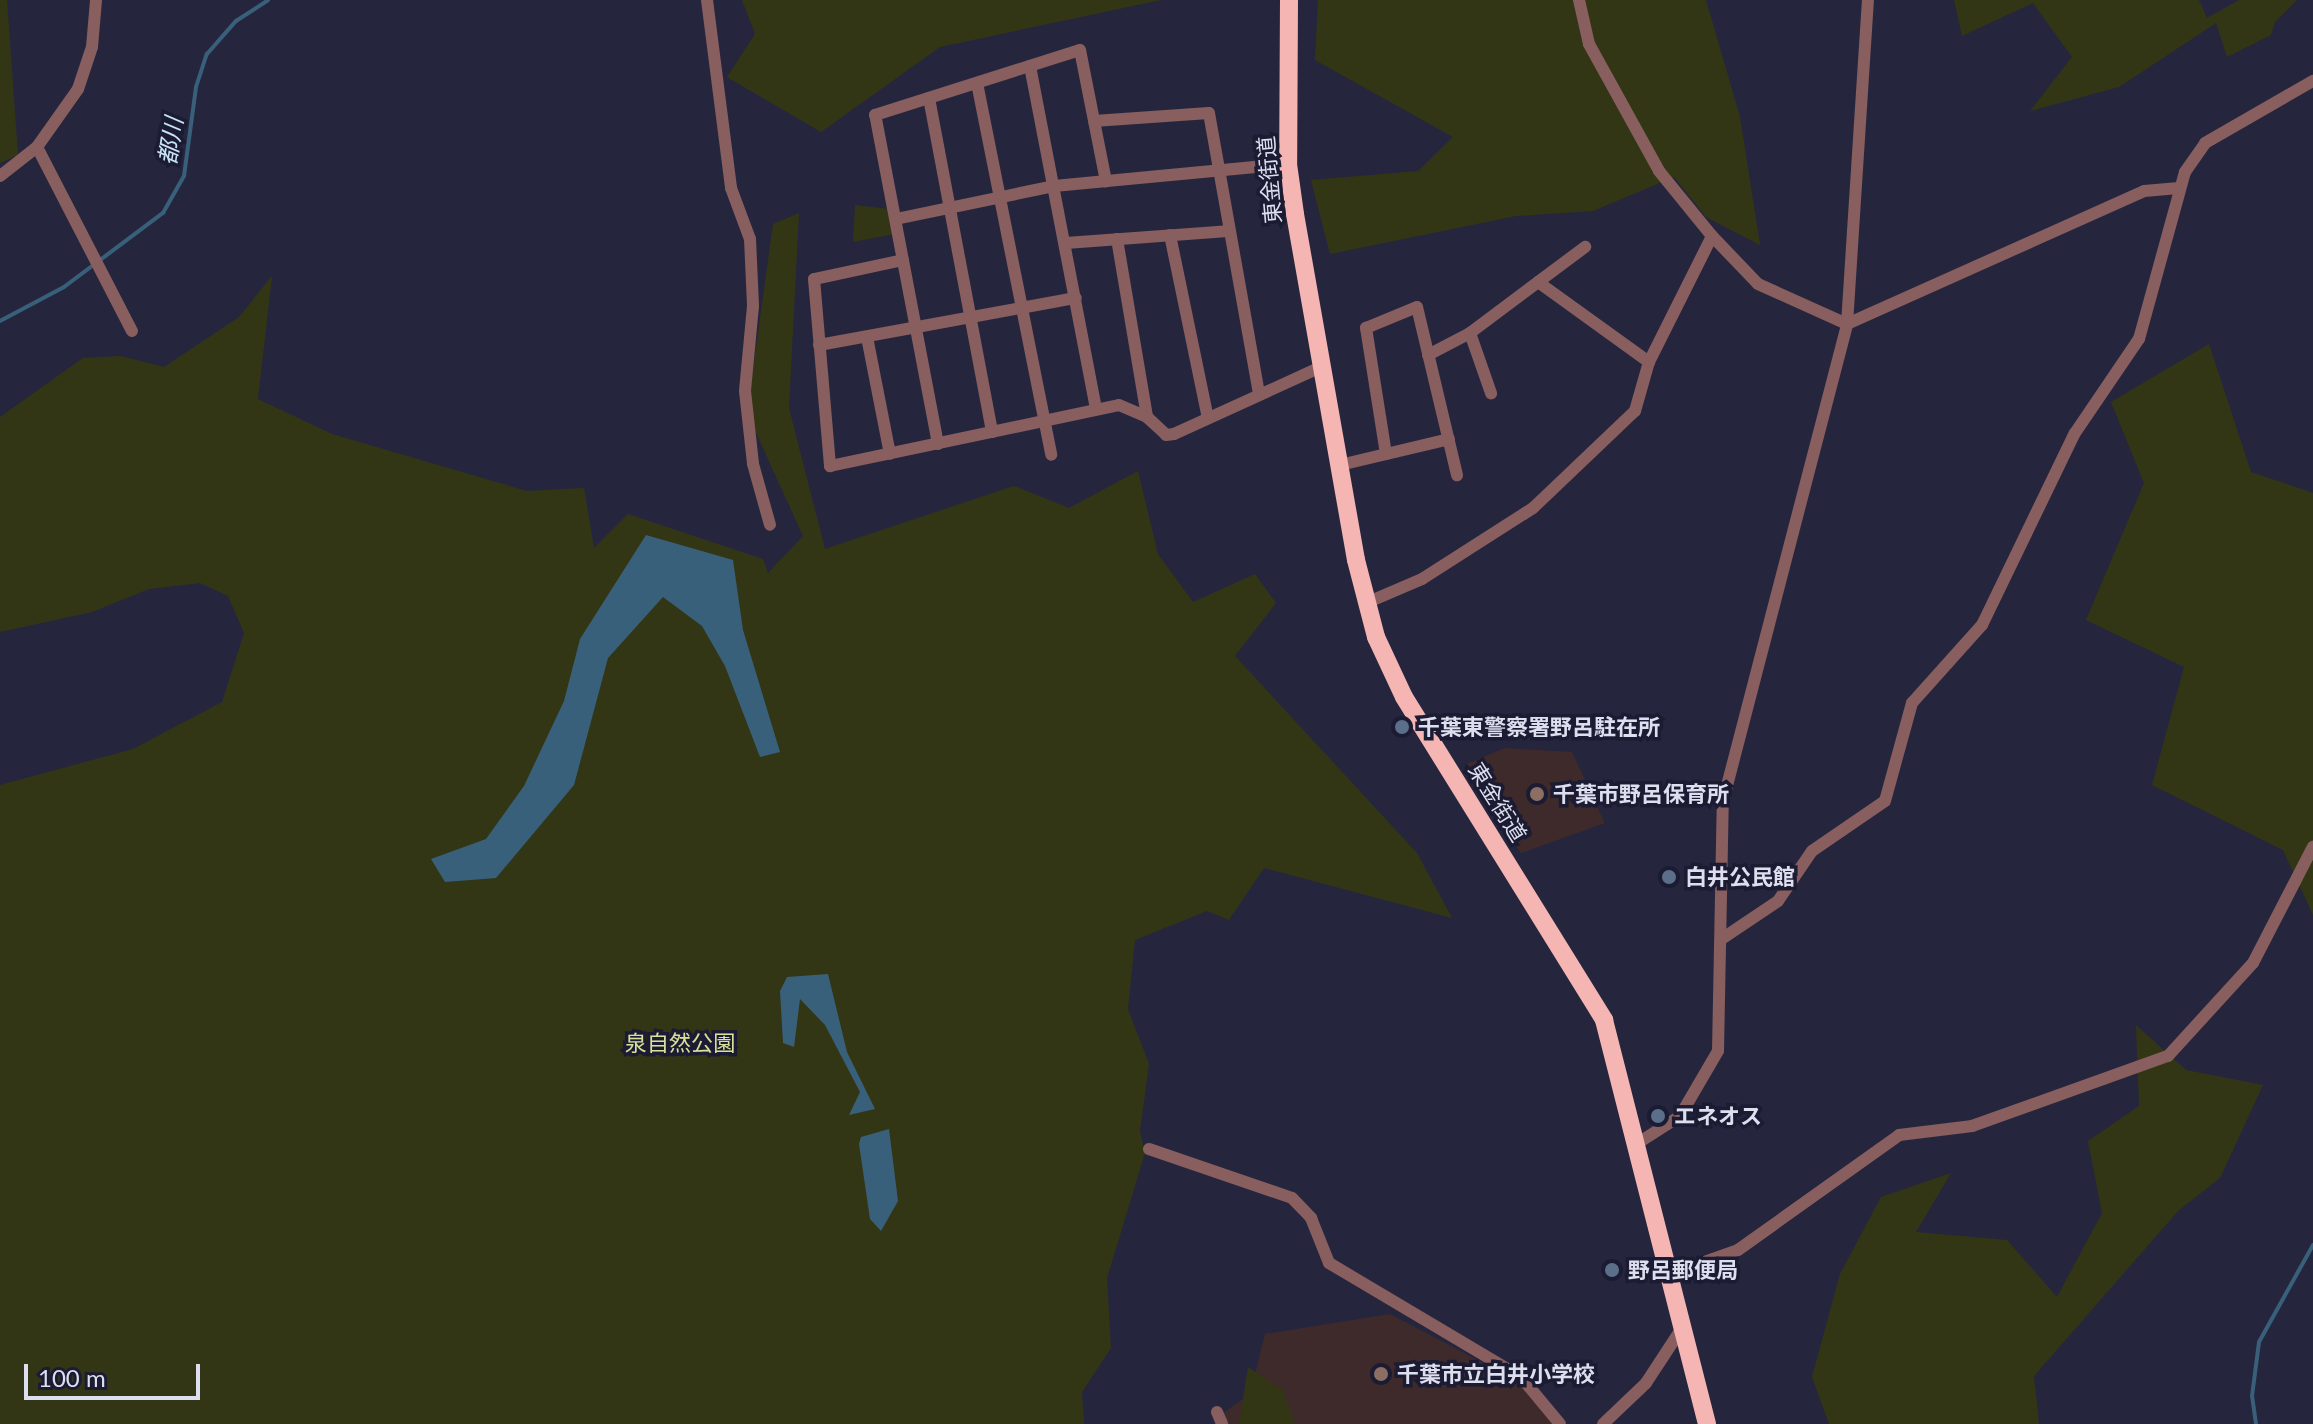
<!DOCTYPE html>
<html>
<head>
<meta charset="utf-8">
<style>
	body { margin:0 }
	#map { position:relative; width:2313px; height:1424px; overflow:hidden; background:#25263e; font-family:Lato,"Noto Sans JP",sans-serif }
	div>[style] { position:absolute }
	.education>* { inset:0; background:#3e2a2a }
	.green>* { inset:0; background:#333614 }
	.water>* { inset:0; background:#39607b }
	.stream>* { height:4px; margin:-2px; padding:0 2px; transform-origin:2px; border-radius:2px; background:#39607b }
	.minor>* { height:12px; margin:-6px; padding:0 6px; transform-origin:6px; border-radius:6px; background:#885e5e }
	.highway>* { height:18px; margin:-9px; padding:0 9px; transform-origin:9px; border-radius:9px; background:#f4b5b3 }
	.dots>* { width:22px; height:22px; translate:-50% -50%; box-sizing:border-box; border:4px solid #1b1c33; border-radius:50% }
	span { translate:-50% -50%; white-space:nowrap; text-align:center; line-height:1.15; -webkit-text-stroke:7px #1b1c33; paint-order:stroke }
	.street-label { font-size:22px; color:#dddfef }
	.poi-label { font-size:22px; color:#dddfef; font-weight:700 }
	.left { translate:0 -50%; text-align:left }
	.park-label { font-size:22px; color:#d9e098 }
	.water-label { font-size:24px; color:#c9e2f5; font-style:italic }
	.scale { position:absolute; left:24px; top:1364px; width:176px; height:36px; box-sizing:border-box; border:4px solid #dddfef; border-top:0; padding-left:10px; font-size:24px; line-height:28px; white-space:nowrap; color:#dddfef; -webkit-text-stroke:6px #1b1c33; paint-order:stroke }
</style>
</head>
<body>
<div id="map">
	<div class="education">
		<i style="clip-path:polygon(1505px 748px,1572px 752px,1605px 823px,1521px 853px,1464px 765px)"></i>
		<i style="clip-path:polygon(1390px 1314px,1519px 1382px,1554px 1424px,1227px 1424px,1222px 1414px,1250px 1394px,1265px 1334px)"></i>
	</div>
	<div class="green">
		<i style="clip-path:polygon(0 0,7px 0,18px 155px,0 163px)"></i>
		<i style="clip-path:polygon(742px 0,1161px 0,940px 47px,821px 132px,727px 77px,755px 34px)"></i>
		<i style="clip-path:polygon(1318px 0,1706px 0,1740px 117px,1760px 245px,1706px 217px,1674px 177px,1593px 211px,1516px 216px,1330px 254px,1311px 180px,1418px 171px,1453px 137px,1315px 60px)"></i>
		<i style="clip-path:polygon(1954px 0,2199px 0,2207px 18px,2239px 0,2297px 0,2275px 22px,2271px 35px,2227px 57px,2216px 23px,2119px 87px,2030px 111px,2072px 57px,2033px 3px,1962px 36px)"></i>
		<i style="clip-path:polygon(855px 205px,889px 209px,895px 234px,853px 242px)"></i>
		<i style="clip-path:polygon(799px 213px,789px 408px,825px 549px,1014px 486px,1069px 508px,1138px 471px,1158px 554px,1193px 602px,1255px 574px,1276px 603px,1235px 656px,1417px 853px,1452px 918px,1264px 868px,1229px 920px,1207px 911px,1135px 940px,1128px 1009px,1149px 1064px,1140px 1131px,1145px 1153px,1107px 1278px,1111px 1348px,1082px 1392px,1084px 1424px,0 1424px,0 785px,133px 749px,222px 702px,244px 633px,228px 596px,200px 583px,149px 589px,92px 612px,0 632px,0 417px,83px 358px,121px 356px,164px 367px,239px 317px,272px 276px,258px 399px,332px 434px,527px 491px,584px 488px,594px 548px,628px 514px,763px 559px,768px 573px,803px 536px,747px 413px,773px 224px)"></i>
		<i style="clip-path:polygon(2209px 344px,2251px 472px,2313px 493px,2313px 915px,2283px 850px,2152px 785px,2184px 667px,2086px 620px,2144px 483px,2111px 402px)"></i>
		<i style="clip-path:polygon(2136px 1025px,2186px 1070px,2263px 1085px,2220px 1178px,2178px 1211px,2034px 1376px,2039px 1424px,1829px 1424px,1812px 1377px,1840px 1274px,1881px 1197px,1951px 1173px,1916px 1232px,2007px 1240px,2057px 1297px,2102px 1213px,2088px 1141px,2139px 1106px)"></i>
		<i style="clip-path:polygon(1248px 1367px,1283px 1390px,1295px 1424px,1239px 1424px)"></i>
	</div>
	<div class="water">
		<i style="clip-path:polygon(646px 535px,733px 560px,743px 630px,780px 752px,760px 757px,725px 666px,702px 626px,663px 597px,608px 658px,574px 785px,496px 878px,445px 882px,431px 859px,486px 839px,524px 786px,564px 701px,580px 639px)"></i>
		<i style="clip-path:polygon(828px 974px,847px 1052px,875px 1109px,849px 1115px,860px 1092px,825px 1025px,800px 999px,794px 1047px,783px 1043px,780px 991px,787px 977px)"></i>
		<i style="clip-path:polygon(889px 1129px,898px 1201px,881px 1231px,870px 1219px,859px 1144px,861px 1137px)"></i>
	</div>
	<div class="stream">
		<i style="left:0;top:321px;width:72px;rotate:-28deg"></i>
		<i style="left:64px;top:287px;width:124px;rotate:-36.8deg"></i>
		<i style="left:163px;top:213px;width:43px;rotate:-60.4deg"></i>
		<i style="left:184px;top:176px;width:90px;rotate:-82.3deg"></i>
		<i style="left:196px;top:87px;width:35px;rotate:-72deg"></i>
		<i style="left:207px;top:54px;width:44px;rotate:-48.7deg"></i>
		<i style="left:236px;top:21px;width:38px;rotate:-33deg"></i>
		<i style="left:2256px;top:1424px;width:28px;rotate:-98deg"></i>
		<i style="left:2252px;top:1396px;width:54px;rotate:-82.6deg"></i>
		<i style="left:2259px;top:1342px;width:111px;rotate:-60.9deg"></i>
	</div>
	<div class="minor">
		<i style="left:707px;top:0;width:190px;rotate:82.7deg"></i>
		<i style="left:731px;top:188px;width:54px;rotate:69.6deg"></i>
		<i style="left:750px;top:239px;width:67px;rotate:87.4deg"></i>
		<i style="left:753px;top:306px;width:85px;rotate:95.4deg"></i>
		<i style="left:745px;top:391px;width:73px;rotate:83.7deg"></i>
		<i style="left:753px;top:464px;width:63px;rotate:74.4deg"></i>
		<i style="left:1579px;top:0;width:45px;rotate:77.2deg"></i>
		<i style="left:1589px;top:44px;width:145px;rotate:61.1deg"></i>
		<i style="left:1659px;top:171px;width:84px;rotate:50.8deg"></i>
		<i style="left:1712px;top:236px;width:66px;rotate:46.2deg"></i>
		<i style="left:1758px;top:284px;width:98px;rotate:24.2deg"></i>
		<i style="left:1847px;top:324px;width:325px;rotate:-24.1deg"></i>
		<i style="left:2144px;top:191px;width:35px;rotate:-5deg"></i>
		<i style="left:1030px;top:66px;width:349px;rotate:79.1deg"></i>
		<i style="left:977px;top:83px;width:379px;rotate:78.7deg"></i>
		<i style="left:929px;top:98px;width:340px;rotate:79.3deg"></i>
		<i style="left:1094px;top:121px;width:115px;rotate:-4deg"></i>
		<i style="left:1209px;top:113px;width:284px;rotate:79.9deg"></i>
		<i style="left:37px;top:147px;width:207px;rotate:62.7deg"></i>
		<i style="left:0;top:176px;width:47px;rotate:-38.1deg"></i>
		<i style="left:37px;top:147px;width:71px;rotate:-54.7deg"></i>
		<i style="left:78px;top:89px;width:44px;rotate:-71.6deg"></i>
		<i style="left:92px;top:47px;width:47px;rotate:-85.1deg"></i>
		<i style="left:896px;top:219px;width:161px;rotate:-11.8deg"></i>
		<i style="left:1054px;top:186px;width:235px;rotate:-5.4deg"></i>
		<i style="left:1170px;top:235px;width:187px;rotate:78.3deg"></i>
		<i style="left:1117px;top:239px;width:181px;rotate:80.4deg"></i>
		<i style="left:1066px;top:243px;width:162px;rotate:-4.2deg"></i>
		<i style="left:903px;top:260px;width:91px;rotate:167.9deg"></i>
		<i style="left:814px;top:279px;width:188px;rotate:85.1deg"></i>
		<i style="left:830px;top:466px;width:295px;rotate:-11.9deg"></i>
		<i style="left:1119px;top:405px;width:30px;rotate:23deg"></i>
		<i style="left:1147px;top:417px;width:26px;rotate:43deg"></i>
		<i style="left:1166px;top:435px;width:8px;rotate:-7deg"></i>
		<i style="left:1174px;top:434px;width:162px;rotate:-24.5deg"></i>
		<i style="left:1538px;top:282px;width:137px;rotate:35.8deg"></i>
		<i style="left:1470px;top:333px;width:64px;rotate:70.7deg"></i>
		<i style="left:867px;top:337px;width:119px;rotate:78.9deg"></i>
		<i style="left:819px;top:345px;width:261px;rotate:-10.4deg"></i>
		<i style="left:1428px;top:355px;width:47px;rotate:-27.6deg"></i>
		<i style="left:1470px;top:333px;width:144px;rotate:-36.8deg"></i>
		<i style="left:938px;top:444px;width:335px;rotate:-100.8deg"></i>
		<i style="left:875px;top:115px;width:215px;rotate:-17.6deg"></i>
		<i style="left:1080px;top:50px;width:134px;rotate:78.8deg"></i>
		<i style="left:1386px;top:454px;width:128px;rotate:-99deg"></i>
		<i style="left:1366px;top:328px;width:55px;rotate:-22.4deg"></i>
		<i style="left:1417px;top:307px;width:173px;rotate:76.6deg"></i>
		<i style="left:1340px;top:465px;width:112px;rotate:-13.4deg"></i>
		<i style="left:1366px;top:603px;width:61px;rotate:-23.2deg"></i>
		<i style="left:1422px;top:579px;width:132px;rotate:-32.6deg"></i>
		<i style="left:1533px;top:508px;width:141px;rotate:-43.6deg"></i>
		<i style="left:1635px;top:411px;width:51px;rotate:-74.1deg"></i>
		<i style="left:1649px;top:362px;width:141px;rotate:-63.4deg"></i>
		<i style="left:1723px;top:938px;width:66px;rotate:-33.9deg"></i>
		<i style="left:1778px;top:901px;width:60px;rotate:-55.8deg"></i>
		<i style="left:1812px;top:851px;width:88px;rotate:-34.4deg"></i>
		<i style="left:1885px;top:801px;width:102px;rotate:-74.6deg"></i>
		<i style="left:1912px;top:703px;width:105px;rotate:-48.1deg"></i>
		<i style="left:1982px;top:625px;width:213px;rotate:-64.2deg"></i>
		<i style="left:2075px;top:433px;width:114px;rotate:-55.8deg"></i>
		<i style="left:2139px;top:339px;width:173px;rotate:-74.6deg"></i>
		<i style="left:2185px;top:172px;width:35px;rotate:-55deg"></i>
		<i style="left:2205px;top:143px;width:125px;rotate:-29.9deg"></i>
		<i style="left:1638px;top:1143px;width:50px;rotate:-32.7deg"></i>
		<i style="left:1680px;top:1116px;width:75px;rotate:-59.7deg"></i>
		<i style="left:1718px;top:1051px;width:250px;rotate:-88.9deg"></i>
		<i style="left:1723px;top:801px;width:493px;rotate:-75.4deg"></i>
		<i style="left:1847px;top:324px;width:325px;rotate:-86.3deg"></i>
		<i style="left:1149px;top:1149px;width:151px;rotate:18.9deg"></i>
		<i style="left:1292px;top:1198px;width:28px;rotate:46deg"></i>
		<i style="left:1311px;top:1218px;width:48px;rotate:68.2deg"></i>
		<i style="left:1329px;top:1263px;width:223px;rotate:30.7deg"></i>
		<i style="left:1521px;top:1377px;width:61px;rotate:50.3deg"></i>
		<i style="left:1668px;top:1275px;width:74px;rotate:-19.7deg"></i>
		<i style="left:1738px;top:1250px;width:198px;rotate:-35.5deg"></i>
		<i style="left:1899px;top:1135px;width:74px;rotate:-7deg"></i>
		<i style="left:1972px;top:1126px;width:208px;rotate:-19.7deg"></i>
		<i style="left:2168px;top:1056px;width:126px;rotate:-47.6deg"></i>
		<i style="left:2253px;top:963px;width:131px;rotate:-62.7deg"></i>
		<i style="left:1217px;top:1412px;width:13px;rotate:67deg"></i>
		<i style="left:1603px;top:1424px;width:59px;rotate:-43.6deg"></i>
		<i style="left:1646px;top:1383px;width:62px;rotate:-56.8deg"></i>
	</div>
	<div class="highway">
		<i style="left:1289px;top:0;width:164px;rotate:90.3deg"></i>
		<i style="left:1288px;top:164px;width:50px;rotate:82deg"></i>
		<i style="left:1295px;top:214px;width:351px;rotate:80deg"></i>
		<i style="left:1356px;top:560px;width:80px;rotate:75.4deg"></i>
		<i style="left:1376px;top:637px;width:66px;rotate:65deg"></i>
		<i style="left:1404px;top:697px;width:380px;rotate:58.2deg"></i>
		<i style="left:1604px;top:1020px;width:417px;rotate:75.7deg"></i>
	</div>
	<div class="dots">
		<i style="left:1402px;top:727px;background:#5c6f8a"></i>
		<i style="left:1537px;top:794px;background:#8d6e63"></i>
		<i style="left:1669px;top:877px;background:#5c6f8a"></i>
		<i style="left:1658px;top:1116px;background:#5c6f8a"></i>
		<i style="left:1612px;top:1270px;background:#5c6f8a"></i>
		<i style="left:1381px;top:1374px;background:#8d6e63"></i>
	</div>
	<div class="street-label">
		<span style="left:1269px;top:180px;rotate:-95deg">東金街道</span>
		<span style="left:1498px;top:802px;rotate:58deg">東金街道</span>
	</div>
	<div class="poi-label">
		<span class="left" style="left:1418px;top:727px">千葉東警察署野呂駐在所</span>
		<span class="left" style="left:1553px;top:794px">千葉市野呂保育所</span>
		<span class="left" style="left:1685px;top:877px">白井公民館</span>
		<span class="left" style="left:1674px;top:1116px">エネオス</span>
		<span class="left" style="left:1628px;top:1270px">野呂郵便局</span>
		<span class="left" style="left:1397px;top:1374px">千葉市立白井小学校</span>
	</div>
	<div class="park-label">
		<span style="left:680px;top:1043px">泉自然公園</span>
	</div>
	<div class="water-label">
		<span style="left:170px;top:141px;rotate:-81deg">都川</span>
	</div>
	<div class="scale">100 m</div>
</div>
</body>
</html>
